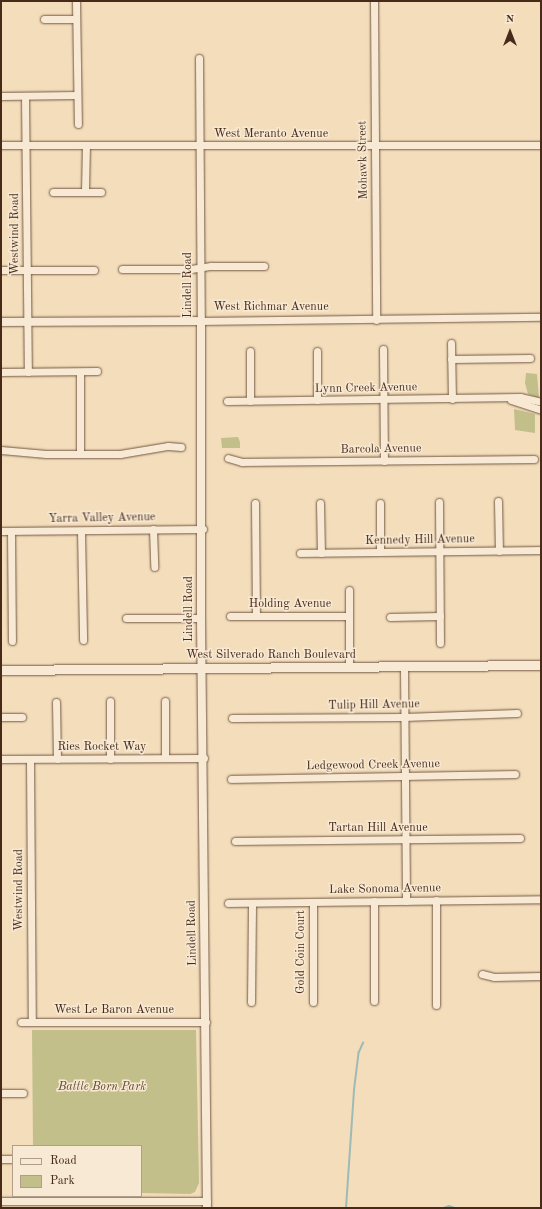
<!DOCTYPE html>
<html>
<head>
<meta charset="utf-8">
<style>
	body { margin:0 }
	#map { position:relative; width:542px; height:1209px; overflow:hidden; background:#f3ddbb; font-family:"Old Standard TT",serif }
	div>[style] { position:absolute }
	.green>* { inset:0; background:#c2bf8b }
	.stream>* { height:1.5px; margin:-0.75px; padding:0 0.75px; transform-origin:0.75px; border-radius:0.75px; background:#9dbab7 }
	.roads { filter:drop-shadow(0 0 1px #735742) drop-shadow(0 0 1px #735742) }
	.minor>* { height:7px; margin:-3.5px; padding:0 3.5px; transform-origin:3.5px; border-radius:3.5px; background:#f7e9d3 }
	.tertiary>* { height:8px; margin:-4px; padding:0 4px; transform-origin:4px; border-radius:4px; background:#f7e9d3 }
	.secondary>* { height:9px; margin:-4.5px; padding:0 4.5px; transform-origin:4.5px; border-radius:4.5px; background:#f7e9d3 }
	span { translate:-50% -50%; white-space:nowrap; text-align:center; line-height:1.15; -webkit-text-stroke:3px #f7e9d3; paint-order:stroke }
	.street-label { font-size:12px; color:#482a19 }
	.park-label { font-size:12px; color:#604830; font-style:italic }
	.frame { position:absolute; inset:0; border:2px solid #482a19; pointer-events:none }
	.legend { position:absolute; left:12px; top:1145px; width:130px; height:52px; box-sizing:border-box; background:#f7e9d3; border:1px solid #b19d89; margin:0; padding:5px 7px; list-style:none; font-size:12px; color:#482a19 }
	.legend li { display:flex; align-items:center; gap:8px; height:20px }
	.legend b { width:20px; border:1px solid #b19d89 }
	.north { position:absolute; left:490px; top:12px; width:40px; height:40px; -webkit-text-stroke:3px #f7e9d3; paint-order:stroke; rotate:0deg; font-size:11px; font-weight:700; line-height:16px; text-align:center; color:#482a19 }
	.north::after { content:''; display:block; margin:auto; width:14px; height:18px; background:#482a19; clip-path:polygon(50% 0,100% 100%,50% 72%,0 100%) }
</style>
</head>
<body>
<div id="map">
	<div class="green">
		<i style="clip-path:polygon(526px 373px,537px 374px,539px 398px,528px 394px,525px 383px)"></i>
		<i style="clip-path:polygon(514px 409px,535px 414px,535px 433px,515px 430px)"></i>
		<i style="clip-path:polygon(238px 437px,240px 442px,240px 448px,222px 448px,221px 438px)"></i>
		<i style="clip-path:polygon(32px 1030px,196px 1030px,199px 1183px,195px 1192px,190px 1194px,141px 1193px,141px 1146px,33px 1146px)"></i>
	</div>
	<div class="stream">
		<i style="left:346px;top:1208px;width:118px;rotate:-86.1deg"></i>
		<i style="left:354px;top:1090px;width:38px;rotate:-83deg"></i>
		<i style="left:359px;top:1052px;width:10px;rotate:-66deg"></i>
		<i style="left:444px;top:1208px;width:5px;rotate:-22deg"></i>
		<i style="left:449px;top:1206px;width:6px;rotate:18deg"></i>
	</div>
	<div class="roads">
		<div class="minor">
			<i style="left:76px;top:1px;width:123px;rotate:89.1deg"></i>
			<i style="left:374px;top:1px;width:319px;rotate:89.6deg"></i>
			<i style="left:44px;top:19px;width:32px"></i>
			<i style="left:199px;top:58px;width:263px;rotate:89.6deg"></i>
			<i style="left:201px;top:321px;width:340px;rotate:-0.7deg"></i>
			<i style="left:1px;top:96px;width:76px;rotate:-0.8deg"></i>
			<i style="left:25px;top:96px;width:276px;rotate:89.4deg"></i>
			<i style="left:1px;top:145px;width:540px"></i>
			<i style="left:53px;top:192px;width:48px"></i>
			<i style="left:85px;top:192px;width:47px;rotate:-88.8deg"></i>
			<i style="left:122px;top:269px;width:69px"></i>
			<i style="left:191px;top:269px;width:20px;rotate:-9deg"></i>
			<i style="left:211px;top:266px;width:53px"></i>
			<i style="left:1px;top:270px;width:93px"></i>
			<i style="left:451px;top:343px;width:56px;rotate:89deg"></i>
			<i style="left:383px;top:349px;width:112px;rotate:89.5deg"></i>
			<i style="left:250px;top:351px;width:50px;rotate:90deg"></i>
			<i style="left:317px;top:351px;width:49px;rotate:90deg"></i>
			<i style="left:451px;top:359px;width:79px;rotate:-0.7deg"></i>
			<i style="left:1px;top:372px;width:96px;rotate:-0.6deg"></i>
			<i style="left:80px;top:372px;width:82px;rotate:90deg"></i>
			<i style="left:511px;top:400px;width:32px;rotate:18deg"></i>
			<i style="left:227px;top:401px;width:293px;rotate:-0.8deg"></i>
			<i style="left:520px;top:397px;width:22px;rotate:13deg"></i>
			<i style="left:1px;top:450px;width:45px;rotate:5.1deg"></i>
			<i style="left:46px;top:454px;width:74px"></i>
			<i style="left:120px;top:454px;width:49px;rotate:-9.5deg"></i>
			<i style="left:168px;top:446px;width:13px;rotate:4deg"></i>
			<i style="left:228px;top:458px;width:15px;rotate:16deg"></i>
			<i style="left:242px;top:462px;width:292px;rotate:-0.6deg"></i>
			<i style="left:498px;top:501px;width:50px;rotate:88.9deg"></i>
			<i style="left:439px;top:502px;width:141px;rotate:89.6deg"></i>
			<i style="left:255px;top:503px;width:113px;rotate:89.5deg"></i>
			<i style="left:320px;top:503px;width:50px;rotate:88.9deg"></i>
			<i style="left:380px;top:503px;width:49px;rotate:90deg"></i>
			<i style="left:153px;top:529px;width:38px;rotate:88deg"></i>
			<i style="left:1px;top:531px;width:202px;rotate:-0.6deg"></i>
			<i style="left:11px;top:531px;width:110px;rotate:89.5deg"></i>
			<i style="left:81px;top:531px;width:109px;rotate:88.9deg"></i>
			<i style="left:300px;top:553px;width:241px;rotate:-0.7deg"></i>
			<i style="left:349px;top:590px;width:77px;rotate:90deg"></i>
			<i style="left:230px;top:616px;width:119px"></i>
			<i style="left:390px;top:617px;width:50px;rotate:-1.1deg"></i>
			<i style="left:126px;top:618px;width:75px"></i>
			<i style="left:404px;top:667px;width:234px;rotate:89.5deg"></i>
			<i style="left:110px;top:701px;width:58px;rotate:90deg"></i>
			<i style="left:165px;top:701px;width:57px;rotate:90deg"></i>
			<i style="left:56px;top:702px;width:57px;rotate:89deg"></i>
			<i style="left:1px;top:717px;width:21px"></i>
			<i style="left:232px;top:718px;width:172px;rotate:-0.3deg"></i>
			<i style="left:404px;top:717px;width:113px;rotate:-2deg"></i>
			<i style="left:1px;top:759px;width:203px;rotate:-0.3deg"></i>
			<i style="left:30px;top:759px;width:263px;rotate:89.6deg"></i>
			<i style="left:231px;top:779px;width:284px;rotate:-1deg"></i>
			<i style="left:235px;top:841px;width:285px;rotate:-0.6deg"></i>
			<i style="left:436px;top:900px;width:105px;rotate:90deg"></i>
			<i style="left:374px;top:901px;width:100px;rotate:90deg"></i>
			<i style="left:313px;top:902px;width:100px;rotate:90deg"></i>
			<i style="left:228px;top:903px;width:313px;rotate:-0.7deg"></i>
			<i style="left:482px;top:974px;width:12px;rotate:14deg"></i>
			<i style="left:494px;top:977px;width:47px;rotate:-1.2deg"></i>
			<i style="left:251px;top:1002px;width:99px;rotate:-89.4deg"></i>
			<i style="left:21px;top:1022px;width:185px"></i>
			<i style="left:1px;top:1093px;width:22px"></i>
			<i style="left:1px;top:1159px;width:12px"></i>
			<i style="left:1px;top:1201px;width:206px"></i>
		</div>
		<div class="tertiary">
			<i style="left:1px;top:322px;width:200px;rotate:-0.3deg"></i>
			<i style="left:201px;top:321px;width:297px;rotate:90deg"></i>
			<i style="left:201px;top:618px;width:590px;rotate:89.42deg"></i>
		</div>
		<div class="secondary">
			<i style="left:1px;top:670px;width:540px;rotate:-0.53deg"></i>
		</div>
	</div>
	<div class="street-label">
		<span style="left:271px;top:135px">West Meranto Avenue</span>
		<span style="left:364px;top:160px;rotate:-91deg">Mohawk Street</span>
		<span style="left:16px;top:234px;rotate:-90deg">Westwind Road</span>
		<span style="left:189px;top:285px;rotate:-90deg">Lindell Road</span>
		<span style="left:271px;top:308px">West Richmar Avenue</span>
		<span style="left:366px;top:389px;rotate:-1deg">Lynn Creek Avenue</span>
		<span style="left:381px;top:450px;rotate:-1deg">Barcola Avenue</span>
		<span style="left:102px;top:519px;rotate:-1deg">Yarra Valley Avenue</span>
		<span style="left:420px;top:541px;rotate:-1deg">Kennedy Hill Avenue</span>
		<span style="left:290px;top:605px">Holding Avenue</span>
		<span style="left:190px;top:609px;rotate:-90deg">Lindell Road</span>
		<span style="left:271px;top:656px">West Silverado Ranch Boulevard</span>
		<span style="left:374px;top:706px;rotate:-1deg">Tulip Hill Avenue</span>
		<span style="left:102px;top:748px">Ries Rocket Way</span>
		<span style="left:373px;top:766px;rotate:-1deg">Ledgewood Creek Avenue</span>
		<span style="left:378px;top:829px">Tartan Hill Avenue</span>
		<span style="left:20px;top:890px;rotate:-90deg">Westwind Road</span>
		<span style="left:385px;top:890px;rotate:-1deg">Lake Sonoma Avenue</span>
		<span style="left:193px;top:933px;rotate:-91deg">Lindell Road</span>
		<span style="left:302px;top:952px;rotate:-90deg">Gold Coin Court</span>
		<span style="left:114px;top:1011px">West Le Baron Avenue</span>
	</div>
	<div class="park-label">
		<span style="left:102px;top:1088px">Battle Born Park</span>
	</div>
	<div class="frame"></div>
	<ul class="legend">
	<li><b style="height:5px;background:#f7e9d3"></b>Road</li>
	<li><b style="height:11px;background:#c2bf8b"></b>Park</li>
	</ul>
	<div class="north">N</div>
</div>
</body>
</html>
